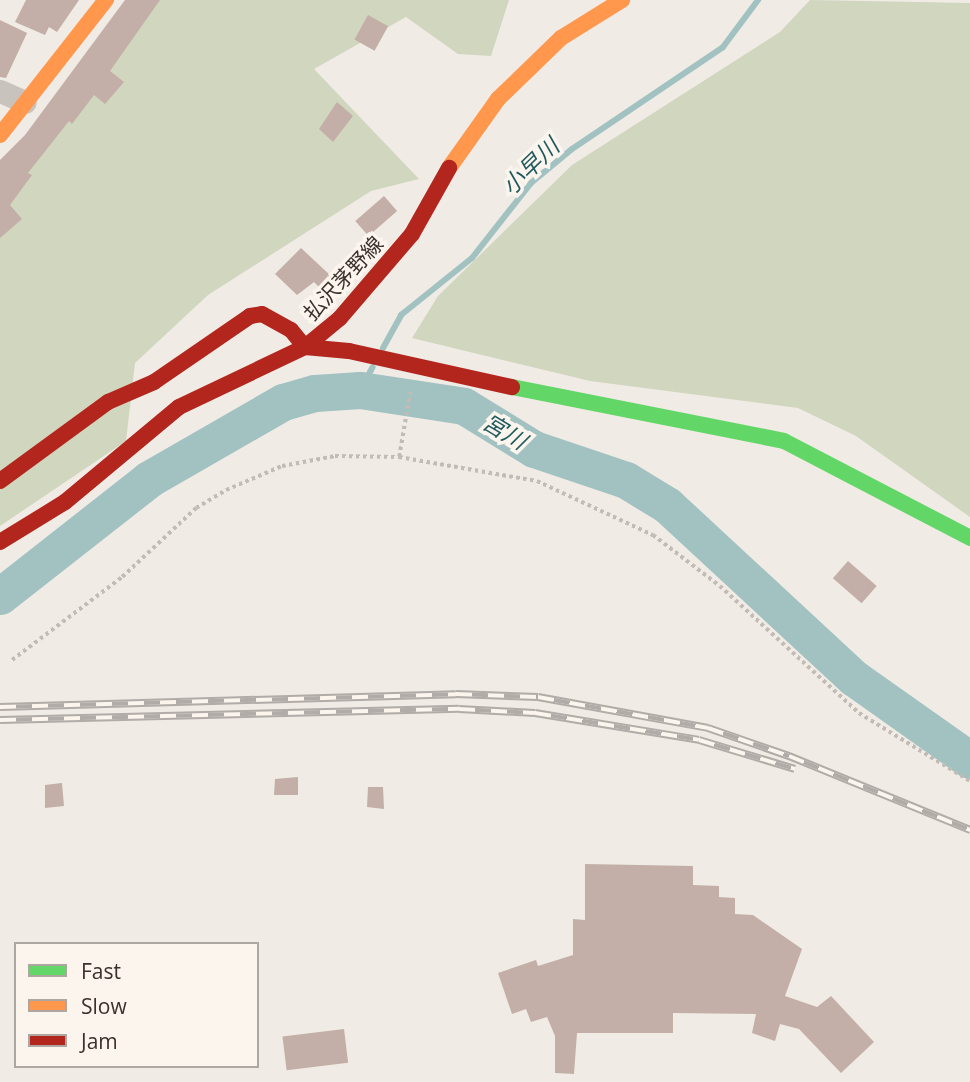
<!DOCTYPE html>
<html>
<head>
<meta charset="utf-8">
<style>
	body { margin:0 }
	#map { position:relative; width:970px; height:1082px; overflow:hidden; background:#f0ebe5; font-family:"Open Sans","Noto Sans JP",sans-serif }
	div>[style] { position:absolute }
	.green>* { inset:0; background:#d1d6bf }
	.stream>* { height:6px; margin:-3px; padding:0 3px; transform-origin:3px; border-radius:3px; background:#a1c2c1 }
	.river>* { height:37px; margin:-18.5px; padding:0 18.5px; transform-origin:18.5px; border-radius:18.5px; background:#a1c2c1 }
	.building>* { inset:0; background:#c3afa7; transform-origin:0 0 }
	.path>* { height:3.5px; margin-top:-1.75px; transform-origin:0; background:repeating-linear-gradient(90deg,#c2bbb6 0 3.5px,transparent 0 7px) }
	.street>* { height:23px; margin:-11.5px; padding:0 11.5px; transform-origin:11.5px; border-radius:11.5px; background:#c9c3be }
	.fast>* { height:16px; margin:-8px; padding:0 8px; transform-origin:8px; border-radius:8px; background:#63d668 }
	.slow>* { height:16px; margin:-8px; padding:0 8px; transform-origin:8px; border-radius:8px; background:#ff974d }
	.jam>* { height:16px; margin:-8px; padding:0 8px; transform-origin:8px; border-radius:8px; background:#b3261e }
	.rail>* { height:8px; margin-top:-4px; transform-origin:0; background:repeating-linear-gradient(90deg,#fbf5ee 0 16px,#b1aca8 0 32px); box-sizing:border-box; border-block:2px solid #b1aca8 }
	span { translate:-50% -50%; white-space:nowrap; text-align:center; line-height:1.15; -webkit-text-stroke:7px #fbf5ee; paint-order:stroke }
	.street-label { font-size:21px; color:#3b302b }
	.water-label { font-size:23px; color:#1f5a5e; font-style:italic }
	.legend { position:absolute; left:14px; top:942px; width:245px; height:126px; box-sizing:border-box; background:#fbf5ee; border:2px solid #aea6a0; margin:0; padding:9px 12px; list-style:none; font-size:21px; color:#3b302b }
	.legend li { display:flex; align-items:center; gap:14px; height:35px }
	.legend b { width:35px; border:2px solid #aea6a0 }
</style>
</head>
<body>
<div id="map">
	<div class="green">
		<i style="clip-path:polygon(158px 0,509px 0,491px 56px,458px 54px,406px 17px,314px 69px,419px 179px,371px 191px,208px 295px,135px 363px,126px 441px,0 526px,0 177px)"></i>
		<i style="clip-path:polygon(810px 0,970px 3px,970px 517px,856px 436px,798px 408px,590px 381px,412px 338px,438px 296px,572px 165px,780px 32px)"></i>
	</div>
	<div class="stream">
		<i style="left:383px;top:348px;width:38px;rotate:-61deg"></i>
		<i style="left:401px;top:315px;width:91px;rotate:-38.8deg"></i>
		<i style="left:472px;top:258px;width:95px;rotate:-51.8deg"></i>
		<i style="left:531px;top:183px;width:53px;rotate:-39.7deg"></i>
		<i style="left:572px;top:149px;width:182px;rotate:-34deg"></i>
		<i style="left:723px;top:47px;width:59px;rotate:-53.3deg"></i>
		<i style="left:360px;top:390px;width:26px;rotate:-61deg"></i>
	</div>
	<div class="river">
		<i style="left:0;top:596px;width:189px;rotate:-38.1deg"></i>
		<i style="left:149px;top:479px;width:155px;rotate:-29.9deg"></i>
		<i style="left:283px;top:402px;width:33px;rotate:-16deg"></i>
		<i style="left:315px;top:393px;width:45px;rotate:-3.8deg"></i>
		<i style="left:360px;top:390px;width:105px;rotate:8.7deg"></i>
		<i style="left:464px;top:406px;width:82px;rotate:31.6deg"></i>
		<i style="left:534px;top:449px;width:97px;rotate:18.6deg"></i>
		<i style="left:626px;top:480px;width:48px;rotate:31.4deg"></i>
		<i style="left:667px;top:505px;width:255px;rotate:42.8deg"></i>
		<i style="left:854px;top:678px;width:142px;rotate:35.3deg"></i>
	</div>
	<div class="building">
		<i style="clip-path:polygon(26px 0,79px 0,57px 32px,49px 27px,45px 35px,15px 22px)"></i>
		<i style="clip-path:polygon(125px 0,160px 0,110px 71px,124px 82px,105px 104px,94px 95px,72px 124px,69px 121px,28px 173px,32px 175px,10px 205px,22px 219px,0 238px,0 160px,25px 135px)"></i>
		<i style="left:368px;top:15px;width:23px;height:28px;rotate:29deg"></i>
		<i style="clip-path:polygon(0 20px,27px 33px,6px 78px,0 77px)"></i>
		<i style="clip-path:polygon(337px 102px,353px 116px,333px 142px,319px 129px)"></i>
		<i style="left:384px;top:196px;width:20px;height:38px;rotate:49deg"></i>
		<i style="clip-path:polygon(301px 248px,331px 276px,320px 288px,314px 282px,297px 295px,275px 274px)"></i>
		<i style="left:848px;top:561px;width:38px;height:23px;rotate:41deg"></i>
		<i style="clip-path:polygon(298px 777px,298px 795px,274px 795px,275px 779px)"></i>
		<i style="clip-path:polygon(62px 783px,64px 806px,45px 808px,45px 785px)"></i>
		<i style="clip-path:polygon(368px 787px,383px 787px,384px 809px,367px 807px)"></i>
		<i style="clip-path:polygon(585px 864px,693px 866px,693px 885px,719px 886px,719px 897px,735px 898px,735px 914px,753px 915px,802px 949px,785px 996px,817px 1007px,831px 996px,874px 1042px,841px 1073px,799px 1029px,780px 1024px,775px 1041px,752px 1033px,756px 1014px,673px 1013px,673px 1033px,577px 1033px,574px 1074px,555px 1073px,555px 1036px,547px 1017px,531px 1022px,526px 1009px,512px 1014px,498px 973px,536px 960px,538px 966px,573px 955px,573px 919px,585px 920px)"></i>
		<i style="left:344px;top:1029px;width:34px;height:62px;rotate:83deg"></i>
	</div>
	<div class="path">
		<i style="left:399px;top:457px;width:66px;rotate:-80.4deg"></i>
		<i style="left:12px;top:660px;width:138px;rotate:-37deg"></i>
		<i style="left:122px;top:577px;width:101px;rotate:-43deg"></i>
		<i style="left:196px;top:508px;width:35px;rotate:-31deg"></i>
		<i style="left:226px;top:490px;width:61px;rotate:-23.2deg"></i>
		<i style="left:282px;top:466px;width:54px;rotate:-10.7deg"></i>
		<i style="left:335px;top:456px;width:64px;rotate:0.9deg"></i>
		<i style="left:399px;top:457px;width:140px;rotate:9.9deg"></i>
		<i style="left:537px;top:481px;width:128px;rotate:25deg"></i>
		<i style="left:653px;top:535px;width:84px;rotate:37.3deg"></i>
		<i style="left:720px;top:586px;width:188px;rotate:42.4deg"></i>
		<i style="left:859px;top:713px;width:130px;rotate:31.5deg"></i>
	</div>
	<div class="street">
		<i style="left:0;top:91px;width:27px;rotate:24deg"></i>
	</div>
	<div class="fast">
		<i style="left:512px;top:387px;width:277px;rotate:11.2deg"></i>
		<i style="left:784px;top:441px;width:210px;rotate:27.5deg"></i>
	</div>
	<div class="slow">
		<i style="left:0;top:135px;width:172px;rotate:-51.9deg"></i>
		<i style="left:449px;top:168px;width:85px;rotate:-54.6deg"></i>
		<i style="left:498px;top:99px;width:88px;rotate:-44.1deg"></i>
		<i style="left:561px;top:38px;width:72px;rotate:-31.9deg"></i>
	</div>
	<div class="jam">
		<i style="left:0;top:481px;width:134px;rotate:-36.2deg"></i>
		<i style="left:108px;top:402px;width:50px;rotate:-23.5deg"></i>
		<i style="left:154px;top:382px;width:116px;rotate:-34.5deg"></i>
		<i style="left:250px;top:316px;width:12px;rotate:-9deg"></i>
		<i style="left:262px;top:314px;width:33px;rotate:29deg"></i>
		<i style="left:291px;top:330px;width:22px;rotate:51deg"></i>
		<i style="left:305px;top:347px;width:44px;rotate:5.2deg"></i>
		<i style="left:349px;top:351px;width:167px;rotate:12.5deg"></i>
		<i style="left:0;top:542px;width:76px;rotate:-31.6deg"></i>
		<i style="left:65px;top:502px;width:148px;rotate:-39.8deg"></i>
		<i style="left:179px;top:407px;width:140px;rotate:-25.5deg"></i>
		<i style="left:305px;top:347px;width:45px;rotate:-39.6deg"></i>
		<i style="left:340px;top:318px;width:111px;rotate:-49.4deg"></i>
		<i style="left:412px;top:234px;width:76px;rotate:-60.7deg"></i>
	</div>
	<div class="rail">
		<i style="left:0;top:707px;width:456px;rotate:-1.6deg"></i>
		<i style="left:456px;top:694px;width:82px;rotate:2.1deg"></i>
		<i style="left:538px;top:697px;width:173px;rotate:10.3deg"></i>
		<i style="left:708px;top:728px;width:86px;rotate:19.1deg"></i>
		<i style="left:789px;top:756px;width:196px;rotate:22.2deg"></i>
		<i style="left:0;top:720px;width:459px;rotate:-1.4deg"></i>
		<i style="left:459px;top:709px;width:76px;rotate:3deg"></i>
		<i style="left:535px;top:713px;width:166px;rotate:9.3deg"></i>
		<i style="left:699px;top:740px;width:100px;rotate:16.8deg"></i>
	</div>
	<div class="street-label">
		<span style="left:343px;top:278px;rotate:-47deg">払沢茅野線</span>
	</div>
	<div class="water-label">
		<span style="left:530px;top:166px;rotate:-44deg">小早川</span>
		<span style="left:505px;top:431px;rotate:31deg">宮川</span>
	</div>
	<ul class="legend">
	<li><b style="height:9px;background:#63d668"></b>Fast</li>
	<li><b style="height:9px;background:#ff974d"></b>Slow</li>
	<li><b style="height:9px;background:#b3261e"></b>Jam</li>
	</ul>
</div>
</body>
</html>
